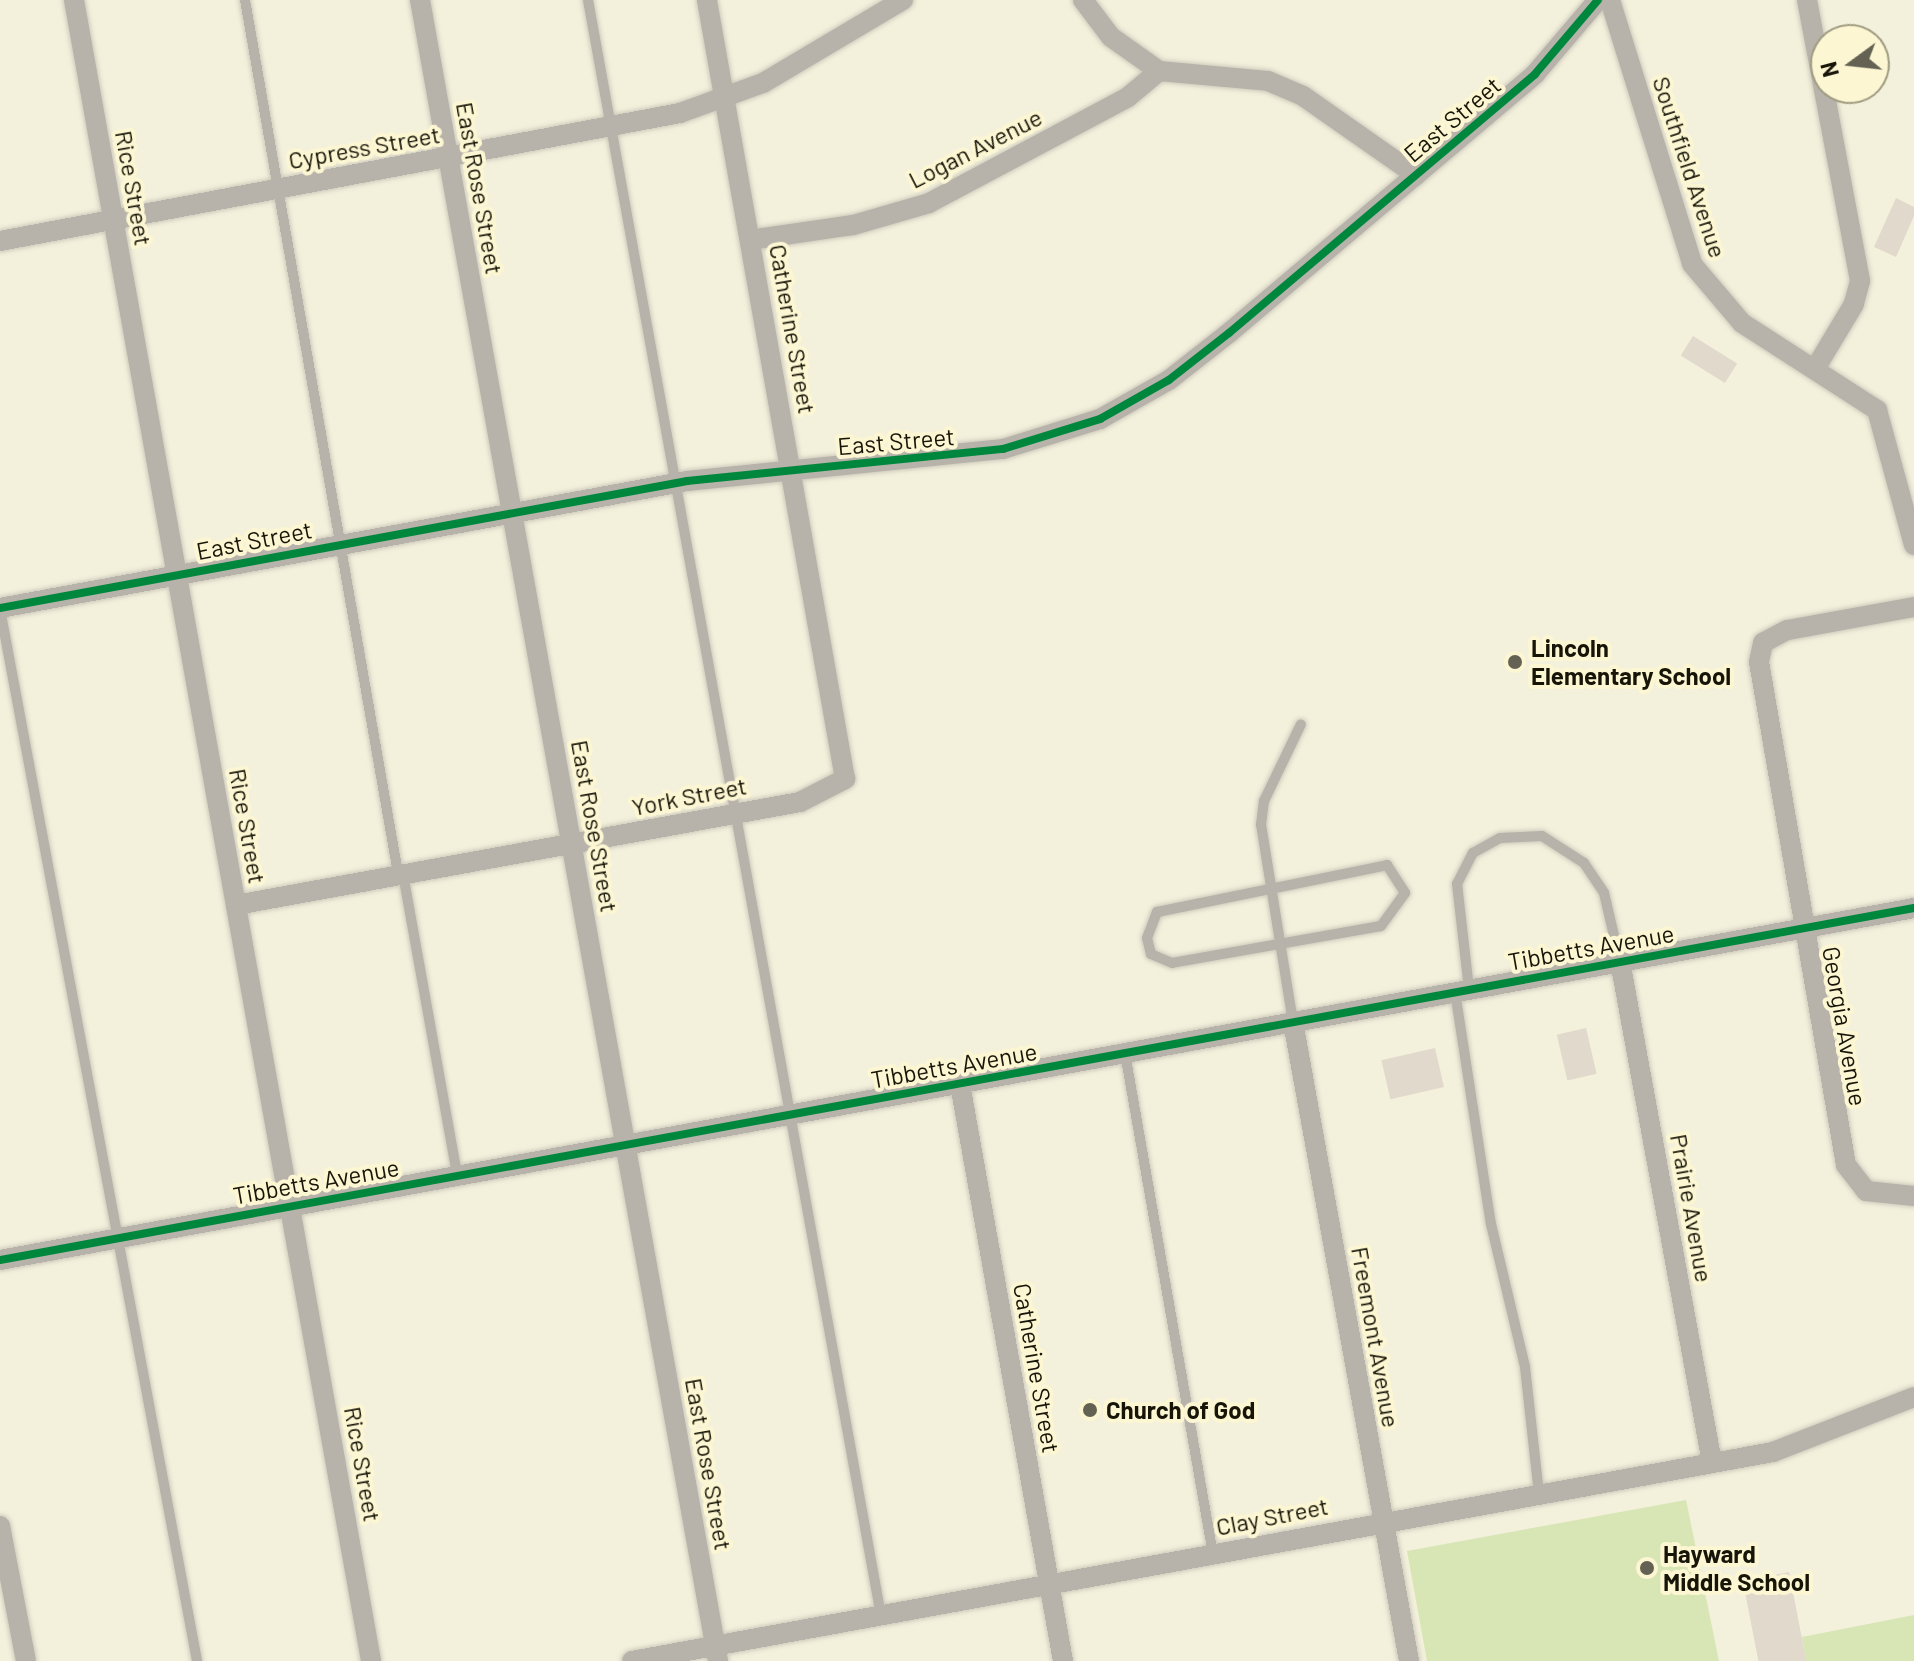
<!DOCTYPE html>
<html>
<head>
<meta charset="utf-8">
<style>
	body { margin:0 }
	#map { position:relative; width:1914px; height:1661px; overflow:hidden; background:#f3f0dc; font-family:Barlow,sans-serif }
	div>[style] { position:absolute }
	.green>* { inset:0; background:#d8e5b5 }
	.building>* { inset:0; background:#e0d9cc; transform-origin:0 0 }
	.roads { filter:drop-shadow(0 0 2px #cecbbc) drop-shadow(0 0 2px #cecbbc) }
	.service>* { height:10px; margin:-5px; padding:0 5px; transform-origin:5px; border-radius:5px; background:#b7b2aa }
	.minor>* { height:20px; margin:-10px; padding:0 10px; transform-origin:10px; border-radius:10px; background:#b7b2aa }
	.cycleway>* { height:8px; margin:-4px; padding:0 4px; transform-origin:4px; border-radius:4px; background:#00873e }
	.dots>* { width:22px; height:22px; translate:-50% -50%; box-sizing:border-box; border:4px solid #fcf6d3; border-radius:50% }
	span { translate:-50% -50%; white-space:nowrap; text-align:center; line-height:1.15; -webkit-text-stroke:8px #fcf6d3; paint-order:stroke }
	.street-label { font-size:24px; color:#171508 }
	.poi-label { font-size:24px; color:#171508; font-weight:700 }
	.left { translate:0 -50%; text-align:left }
	.north { position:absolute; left:1810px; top:24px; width:80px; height:80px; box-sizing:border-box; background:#fcf6d3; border:2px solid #a09c82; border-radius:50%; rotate:255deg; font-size:22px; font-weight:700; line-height:32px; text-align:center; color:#171508 }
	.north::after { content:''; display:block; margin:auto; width:28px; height:36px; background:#646252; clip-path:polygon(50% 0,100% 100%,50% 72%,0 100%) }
</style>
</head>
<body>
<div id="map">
	<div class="green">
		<i style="clip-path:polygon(1686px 1500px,1719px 1661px,1427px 1661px,1407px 1551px)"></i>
		<i style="clip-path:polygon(1914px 1615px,1914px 1661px,1806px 1661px,1802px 1637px)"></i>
	</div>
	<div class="building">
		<i style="clip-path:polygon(1896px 198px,1914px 207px,1914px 216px,1896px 257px,1874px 247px)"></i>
		<i style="left:1693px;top:336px;width:52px;height:23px;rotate:32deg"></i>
		<i style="left:1586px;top:1028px;width:47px;height:30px;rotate:77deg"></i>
		<i style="left:1435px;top:1048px;width:40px;height:55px;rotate:77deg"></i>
		<i style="left:1789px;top:1572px;width:91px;height:47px;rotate:79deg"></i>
	</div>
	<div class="roads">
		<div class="service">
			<i style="left:245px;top:0;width:886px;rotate:80.06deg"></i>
			<i style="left:588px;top:0;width:1642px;rotate:79.72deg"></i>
			<i style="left:0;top:609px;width:1070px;rotate:79.39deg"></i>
			<i style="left:1387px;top:865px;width:33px;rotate:57deg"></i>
			<i style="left:1405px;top:893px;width:41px;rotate:126deg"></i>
			<i style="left:1381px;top:926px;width:212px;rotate:170deg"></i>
			<i style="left:1172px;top:963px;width:23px;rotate:-157deg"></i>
			<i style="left:1151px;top:954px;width:16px;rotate:-104deg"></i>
			<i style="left:1147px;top:938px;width:28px;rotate:-69deg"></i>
			<i style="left:1157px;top:912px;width:235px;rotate:-11.5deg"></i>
			<i style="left:403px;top:874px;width:306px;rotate:79.8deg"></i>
			<i style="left:1469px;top:989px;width:106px;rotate:-96.5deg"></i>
			<i style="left:1457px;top:884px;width:35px;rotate:-63deg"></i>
			<i style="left:1473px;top:853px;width:31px;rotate:-29deg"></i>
			<i style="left:1500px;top:838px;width:42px;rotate:-2.7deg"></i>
			<i style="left:1542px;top:836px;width:50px;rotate:32.7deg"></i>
			<i style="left:1584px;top:863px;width:36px;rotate:56deg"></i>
			<i style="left:1604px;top:893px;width:70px;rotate:76.8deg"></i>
			<i style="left:1455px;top:992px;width:235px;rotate:81.2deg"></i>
			<i style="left:1491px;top:1224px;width:147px;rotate:76.6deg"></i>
			<i style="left:1525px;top:1367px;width:127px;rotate:83.7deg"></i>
			<i style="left:1293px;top:1022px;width:200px;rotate:-99.2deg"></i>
			<i style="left:1261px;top:825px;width:24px;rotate:-83deg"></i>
			<i style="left:1264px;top:801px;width:85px;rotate:-64.3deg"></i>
			<i style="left:1125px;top:1053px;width:509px;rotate:80.04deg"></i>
		</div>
		<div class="minor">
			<i style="left:74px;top:0;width:1687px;rotate:79.86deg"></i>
			<i style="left:420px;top:0;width:1688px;rotate:79.83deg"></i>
			<i style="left:1083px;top:0;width:46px;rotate:52.9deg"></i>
			<i style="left:1111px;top:37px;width:59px;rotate:35.3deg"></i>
			<i style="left:1159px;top:71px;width:109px;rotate:5.2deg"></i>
			<i style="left:1268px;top:81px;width:38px;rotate:23deg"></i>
			<i style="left:1303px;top:96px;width:138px;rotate:35deg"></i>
			<i style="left:1610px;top:0;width:276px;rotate:72.7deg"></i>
			<i style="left:1692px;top:264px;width:77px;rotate:49.7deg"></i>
			<i style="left:1742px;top:323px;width:161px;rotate:32.8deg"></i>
			<i style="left:1877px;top:410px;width:140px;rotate:74.7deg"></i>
			<i style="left:1807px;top:0;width:286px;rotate:79.3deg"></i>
			<i style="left:1860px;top:281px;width:24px;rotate:105deg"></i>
			<i style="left:1854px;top:304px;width:76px;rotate:121deg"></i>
			<i style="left:750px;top:240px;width:104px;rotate:-8.3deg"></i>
			<i style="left:853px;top:225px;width:79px;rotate:-16.1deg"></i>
			<i style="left:929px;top:203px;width:225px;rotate:-28deg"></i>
			<i style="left:1128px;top:97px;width:40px;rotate:-40deg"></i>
			<i style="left:0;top:241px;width:692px;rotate:-10.66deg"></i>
			<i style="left:680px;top:113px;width:88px;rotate:-19.9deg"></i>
			<i style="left:763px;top:83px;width:163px;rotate:-30.7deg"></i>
			<i style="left:1914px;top:607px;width:129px;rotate:169.7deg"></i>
			<i style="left:1787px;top:630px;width:27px;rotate:152deg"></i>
			<i style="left:1763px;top:643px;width:19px;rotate:102deg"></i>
			<i style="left:1759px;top:662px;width:510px;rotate:80.19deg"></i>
			<i style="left:1846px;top:1165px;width:33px;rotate:52deg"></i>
			<i style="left:1866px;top:1191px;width:48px;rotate:5.9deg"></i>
			<i style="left:0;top:608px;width:699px;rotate:-10.47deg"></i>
			<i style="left:687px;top:481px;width:318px;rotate:-5.8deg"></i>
			<i style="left:1003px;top:449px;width:102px;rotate:-17.2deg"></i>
			<i style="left:1100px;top:419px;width:79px;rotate:-29.5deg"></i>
			<i style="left:1169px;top:380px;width:76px;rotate:-38.1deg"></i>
			<i style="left:1229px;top:333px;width:401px;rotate:-40.2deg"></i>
			<i style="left:1535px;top:74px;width:97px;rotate:-49.6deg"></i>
			<i style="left:236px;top:905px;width:573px;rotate:-10.35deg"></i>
			<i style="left:800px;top:802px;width:51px;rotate:-27.1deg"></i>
			<i style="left:845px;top:779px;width:791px;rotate:-100.05deg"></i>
			<i style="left:1620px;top:961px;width:510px;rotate:79.61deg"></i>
			<i style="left:1293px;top:1022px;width:649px;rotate:79.71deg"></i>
			<i style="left:960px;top:1084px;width:586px;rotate:79.88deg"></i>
			<i style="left:0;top:1260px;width:1946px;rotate:-10.42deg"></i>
			<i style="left:0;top:1526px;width:137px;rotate:79.1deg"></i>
			<i style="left:632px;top:1661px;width:1160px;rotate:-10.38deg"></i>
			<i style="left:1773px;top:1452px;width:151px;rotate:-21.3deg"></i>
		</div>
	</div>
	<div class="cycleway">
		<i style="left:0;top:608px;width:699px;rotate:-10.47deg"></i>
		<i style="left:687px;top:481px;width:318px;rotate:-5.8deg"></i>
		<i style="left:1003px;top:449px;width:102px;rotate:-17.2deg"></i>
		<i style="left:1100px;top:419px;width:79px;rotate:-29.5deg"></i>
		<i style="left:1169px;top:380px;width:76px;rotate:-38.1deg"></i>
		<i style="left:1229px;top:333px;width:401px;rotate:-40.2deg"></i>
		<i style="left:1535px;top:74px;width:97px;rotate:-49.6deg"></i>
		<i style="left:0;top:1260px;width:1946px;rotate:-10.42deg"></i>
	</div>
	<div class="dots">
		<i style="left:1515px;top:662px;background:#646252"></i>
		<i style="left:1090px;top:1410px;background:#646252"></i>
		<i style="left:1647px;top:1568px;background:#646252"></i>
	</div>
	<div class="street-label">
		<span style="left:1452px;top:119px;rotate:-40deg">East Street</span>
		<span style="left:364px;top:147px;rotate:-10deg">Cypress Street</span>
		<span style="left:975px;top:148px;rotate:-27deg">Logan Avenue</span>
		<span style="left:1690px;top:167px;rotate:72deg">Southfield Avenue</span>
		<span style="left:134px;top:188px;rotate:80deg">Rice Street</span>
		<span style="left:480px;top:188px;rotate:80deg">East Rose Street</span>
		<span style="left:793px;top:329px;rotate:80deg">Catherine Street</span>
		<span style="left:896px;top:441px;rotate:-5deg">East Street</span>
		<span style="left:254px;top:540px;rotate:-11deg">East Street</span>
		<span style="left:689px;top:796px;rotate:-11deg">York Street</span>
		<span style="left:248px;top:826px;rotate:80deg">Rice Street</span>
		<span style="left:595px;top:826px;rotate:80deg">East Rose Street</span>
		<span style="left:1591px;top:947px;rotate:-10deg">Tibbetts Avenue</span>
		<span style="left:1845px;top:1026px;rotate:80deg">Georgia Avenue</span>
		<span style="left:954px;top:1065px;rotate:-10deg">Tibbetts Avenue</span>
		<span style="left:316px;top:1181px;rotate:-10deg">Tibbetts Avenue</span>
		<span style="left:1692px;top:1208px;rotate:80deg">Prairie Avenue</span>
		<span style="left:1376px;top:1337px;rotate:80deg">Freemont Avenue</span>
		<span style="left:1037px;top:1368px;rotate:80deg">Catherine Street</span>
		<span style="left:363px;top:1464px;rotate:80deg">Rice Street</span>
		<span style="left:709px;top:1464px;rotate:80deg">East Rose Street</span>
		<span style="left:1272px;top:1516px;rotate:-11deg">Clay Street</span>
	</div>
	<div class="poi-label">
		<span class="left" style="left:1531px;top:662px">Lincoln<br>Elementary School</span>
		<span class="left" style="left:1106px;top:1410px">Church of God</span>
		<span class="left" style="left:1663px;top:1568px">Hayward<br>Middle School</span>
	</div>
	<div class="north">N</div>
</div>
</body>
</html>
